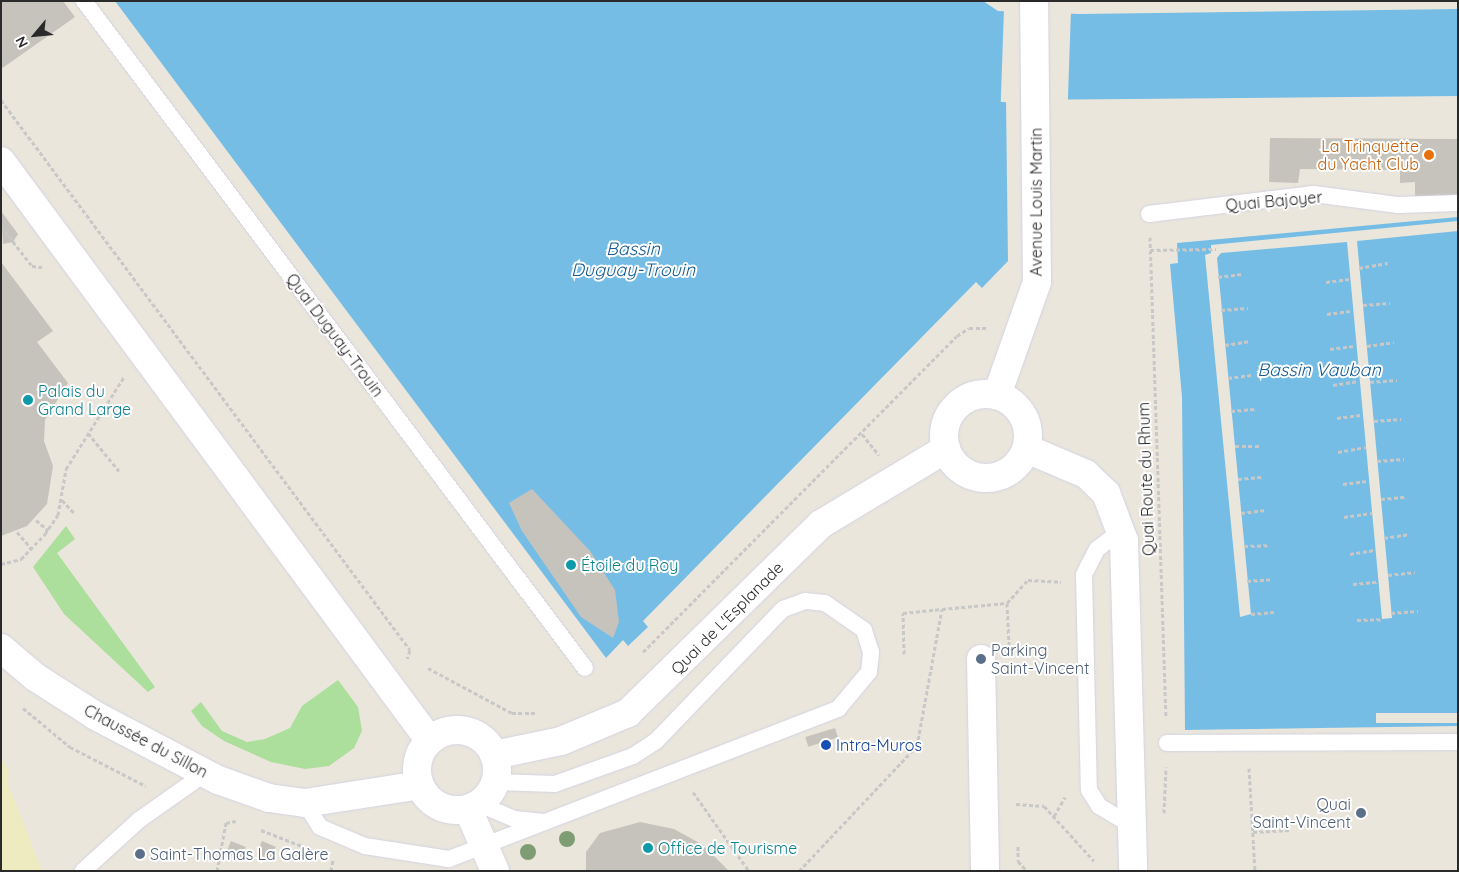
<!DOCTYPE html>
<html>
<head>
<meta charset="utf-8">
<style>
	body { margin:0 }
	#map { position:relative; width:1459px; height:872px; overflow:hidden; background:#ebe6dc; font-family:Quicksand,sans-serif }
	div>[style] { position:absolute }
	.green>* { inset:0; background:#acde9c }
	.sand>* { inset:0; background:#eeebc1 }
	.water>* { inset:0; background:#76bde6 }
	.pier>* { inset:0; background:#ebe6dc; transform-origin:0 0 }
	.building>* { inset:0; background:#c6c3bc; transform-origin:0 0 }
	.path>* { height:3px; margin-top:-1.5px; transform-origin:0; background:repeating-linear-gradient(90deg,#c8c8c8 0 4px,transparent 0 6.5px) }
	.roads { filter:drop-shadow(0 0 1px #d2d3e1) drop-shadow(0 0 1px #d2d3e1) }
	.lane>* { height:16px; margin:-8px; padding:0 8px; transform-origin:8px; border-radius:8px; background:#fff }
	.street>* { height:28px; margin:-14px; padding:0 14px; transform-origin:14px; border-radius:14px; background:#fff }
	.secondary>* { height:28px; margin:-14px; padding:0 14px; transform-origin:14px; border-radius:14px; background:#fff }
	.secondary>.ring { margin:-14px; padding:0; box-sizing:content-box; background:none; border:28px solid #fff; border-radius:50% }
	.trees>* { width:16px; height:16px; margin:-8px; border-radius:50%; background:#7f9d74 }
	.dots>* { width:14px; height:14px; translate:-50% -50%; box-sizing:border-box; border:2px solid #fff; border-radius:50% }
	span { translate:-50% -50%; white-space:nowrap; text-align:center; line-height:1.15; -webkit-text-stroke:4px #fff; paint-order:stroke }
	.food-label { font-size:16px; color:#c56008 }
	.right { translate:-100% -50%; text-align:right }
	.street-label { font-size:16px; color:#2a2a2a }
	.culture-label { font-size:16px; color:#0d838f }
	.left { translate:0 -50%; text-align:left }
	.service-label { font-size:16px; color:#4e5e75 }
	.transit-label { font-size:16px; color:#164399 }
	.water-label { font-size:18px; color:#165b91; font-style:italic }
	.frame { position:absolute; inset:0; border:2px solid #2a2a2a; pointer-events:none }
	.north { position:absolute; left:10px; top:10px; width:50px; height:50px; -webkit-text-stroke:4px #fff; paint-order:stroke; rotate:242deg; font-size:14px; font-weight:700; line-height:20px; text-align:center; color:#2a2a2a }
	.north::after { content:''; display:block; margin:auto; width:18px; height:22px; background:#2a2a2a; clip-path:polygon(50% 0,100% 100%,50% 72%,0 100%) }
</style>
</head>
<body>
<div id="map">
	<div class="green">
		<i style="clip-path:polygon(66px 526px,75px 539px,57px 553px,155px 687px,148px 692px,64px 614px,33px 567px)"></i>
		<i style="clip-path:polygon(338px 680px,358px 707px,362px 731px,354px 748px,329px 766px,305px 769px,271px 762px,224px 741px,202px 726px,191px 711px,201px 702px,222px 731px,247px 742px,265px 739px,290px 728px,302px 706px)"></i>
	</div>
	<div class="sand">
		<i style="clip-path:polygon(1px 759px,9px 771px,8px 784px,42px 871px,1px 871px)"></i>
	</div>
	<div class="water">
		<i style="clip-path:polygon(115px 1px,983px 1px,998px 11px,1079px 14px,1458px 9px,1458px 96px,1006px 100px,1008px 261px,982px 288px,976px 282px,643px 621px,648px 627px,628px 646px,623px 640px,606px 658px)"></i>
		<i style="clip-path:polygon(1458px 217px,1458px 726px,1185px 730px,1182px 397px,1170px 264px,1178px 263px,1177px 243px)"></i>
	</div>
	<div class="pier">
		<i style="left:1004px;top:9px;width:67px;height:93px;rotate:2deg"></i>
		<i style="clip-path:polygon(1458px 221px,1458px 231px,1357px 241px,1392px 618px,1382px 619px,1347px 242px,1221px 253px,1217px 258px,1251px 614px,1240px 617px,1205px 255px,1211px 253px,1211px 245px)"></i>
		<i style="left:1458px;top:713px;width:10px;height:82px;rotate:90deg"></i>
	</div>
	<div class="building">
		<i style="clip-path:polygon(1px 1px,63px 1px,75px 17px,1px 69px)"></i>
		<i style="clip-path:polygon(1270px 138px,1458px 139px,1458px 196px,1415px 196px,1415px 182px,1400px 183px,1400px 170px,1300px 169px,1298px 183px,1269px 182px)"></i>
		<i style="clip-path:polygon(1px 211px,18px 234px,13px 242px,3px 244px)"></i>
		<i style="clip-path:polygon(1px 262px,53px 331px,37px 342px,68px 383px,45px 420px,44px 441px,53px 466px,47px 504px,27px 526px,1px 536px)"></i>
		<i style="clip-path:polygon(532px 489px,590px 551px,615px 590px,619px 622px,613px 638px,581px 617px,522px 531px,509px 503px)"></i>
		<i style="left:835px;top:728px;width:10px;height:31px;rotate:73deg"></i>
		<i style="clip-path:polygon(640px 822px,674px 829px,703px 845px,729px 871px,586px 871px,586px 852px,600px 833px)"></i>
		<i style="left:231px;top:841px;width:16px;height:14px;rotate:22deg"></i>
		<i style="left:262px;top:841px;width:15px;height:14px;rotate:23deg"></i>
	</div>
	<div class="path">
		<i style="left:1px;top:100px;width:685px;rotate:53.36deg"></i>
		<i style="left:410px;top:650px;width:9px;rotate:108deg"></i>
		<i style="left:1px;top:226px;width:51px;rotate:52.2deg"></i>
		<i style="left:32px;top:266px;width:10px;rotate:6deg"></i>
		<i style="left:1150px;top:237px;width:481px;rotate:88.1deg"></i>
		<i style="left:1150px;top:250px;width:66px;rotate:-0.9deg"></i>
		<i style="left:1359px;top:268px;width:29px;rotate:-10deg"></i>
		<i style="left:1218px;top:277px;width:26px;rotate:-7deg"></i>
		<i style="left:1326px;top:282px;width:24px;rotate:-7deg"></i>
		<i style="left:1363px;top:305px;width:27px;rotate:-4deg"></i>
		<i style="left:1221px;top:310px;width:27px;rotate:-4deg"></i>
		<i style="left:1327px;top:314px;width:26px;rotate:-7deg"></i>
		<i style="left:1225px;top:345px;width:24px;rotate:-9deg"></i>
		<i style="left:1367px;top:346px;width:27px;rotate:-8deg"></i>
		<i style="left:1330px;top:349px;width:26px;rotate:-7deg"></i>
		<i style="left:1228px;top:378px;width:26px;rotate:-7deg"></i>
		<i style="left:1370px;top:382px;width:27px;rotate:-4deg"></i>
		<i style="left:1333px;top:385px;width:26px;rotate:-9deg"></i>
		<i style="left:1231px;top:411px;width:24px;rotate:-5deg"></i>
		<i style="left:1337px;top:418px;width:26px;rotate:-7deg"></i>
		<i style="left:1374px;top:421px;width:27px;rotate:-4deg"></i>
		<i style="left:88px;top:433px;width:49px;rotate:50.8deg"></i>
		<i style="left:862px;top:434px;width:27px;rotate:51deg"></i>
		<i style="left:1235px;top:446px;width:24px"></i>
		<i style="left:1338px;top:452px;width:28px;rotate:-10deg"></i>
		<i style="left:1377px;top:461px;width:27px;rotate:-4deg"></i>
		<i style="left:1238px;top:479px;width:25px;rotate:-5deg"></i>
		<i style="left:1343px;top:484px;width:26px;rotate:-7deg"></i>
		<i style="left:1381px;top:499px;width:25px;rotate:-5deg"></i>
		<i style="left:62px;top:500px;width:19px;rotate:47deg"></i>
		<i style="left:1241px;top:513px;width:25px;rotate:-7deg"></i>
		<i style="left:1344px;top:517px;width:28px;rotate:-8deg"></i>
		<i style="left:36px;top:520px;width:16px;rotate:40deg"></i>
		<i style="left:17px;top:532px;width:23px;rotate:49deg"></i>
		<i style="left:1384px;top:538px;width:26px;rotate:-9deg"></i>
		<i style="left:1244px;top:546px;width:25px;rotate:-2deg"></i>
		<i style="left:1350px;top:554px;width:25px;rotate:-9deg"></i>
		<i style="left:1px;top:564px;width:21px;rotate:-14deg"></i>
		<i style="left:21px;top:559px;width:35px;rotate:-46deg"></i>
		<i style="left:45px;top:534px;width:23px;rotate:-56deg"></i>
		<i style="left:58px;top:515px;width:47px;rotate:-80.1deg"></i>
		<i style="left:66px;top:469px;width:109px;rotate:-57.8deg"></i>
		<i style="left:1388px;top:575px;width:27px;rotate:-6deg"></i>
		<i style="left:1247px;top:581px;width:26px;rotate:-4deg"></i>
		<i style="left:1353px;top:584px;width:25px;rotate:-5deg"></i>
		<i style="left:1007px;top:603px;width:31px;rotate:-48deg"></i>
		<i style="left:1028px;top:580px;width:33px;rotate:3deg"></i>
		<i style="left:1391px;top:613px;width:27px;rotate:-4deg"></i>
		<i style="left:1251px;top:614px;width:23px;rotate:-5deg"></i>
		<i style="left:1357px;top:620px;width:25px;rotate:-2deg"></i>
		<i style="left:643px;top:652px;width:445px;rotate:-45.2deg"></i>
		<i style="left:957px;top:336px;width:14px;rotate:-34deg"></i>
		<i style="left:969px;top:328px;width:19px"></i>
		<i style="left:904px;top:654px;width:41px;rotate:-91.4deg"></i>
		<i style="left:903px;top:613px;width:39px;rotate:-6deg"></i>
		<i style="left:942px;top:609px;width:65px;rotate:-5.3deg"></i>
		<i style="left:1007px;top:603px;width:42px;rotate:87.3deg"></i>
		<i style="left:428px;top:668px;width:95px;rotate:28.2deg"></i>
		<i style="left:512px;top:713px;width:23px"></i>
		<i style="left:23px;top:708px;width:61px;rotate:39.7deg"></i>
		<i style="left:70px;top:747px;width:85px;rotate:27.2deg"></i>
		<i style="left:1249px;top:768px;width:103px;rotate:86.7deg"></i>
		<i style="left:693px;top:792px;width:97px;rotate:54.7deg"></i>
		<i style="left:1016px;top:804px;width:28px;rotate:4deg"></i>
		<i style="left:1044px;top:806px;width:74px;rotate:47.7deg"></i>
		<i style="left:1164px;top:813px;width:46px;rotate:-87.5deg"></i>
		<i style="left:1054px;top:816px;width:22px;rotate:-60deg"></i>
		<i style="left:261px;top:830px;width:44px;rotate:21.3deg"></i>
		<i style="left:1253px;top:832px;width:39px;rotate:-3deg"></i>
		<i style="left:1018px;top:846px;width:15px;rotate:90deg"></i>
		<i style="left:1018px;top:861px;width:13px;rotate:48deg"></i>
		<i style="left:217px;top:871px;width:49px;rotate:-79.4deg"></i>
		<i style="left:226px;top:823px;width:10px;rotate:-11deg"></i>
		<i style="left:331px;top:871px;width:11px;rotate:-80deg"></i>
		<i style="left:799px;top:871px;width:172px;rotate:-46.7deg"></i>
		<i style="left:917px;top:746px;width:139px;rotate:-79.7deg"></i>
	</div>
	<div class="roads">
		<div class="lane">
			<i style="left:84px;top:1px;width:834px;rotate:53.09deg"></i>
			<i style="left:1149px;top:214px;width:166px;rotate:-6.9deg"></i>
			<i style="left:1314px;top:194px;width:85px;rotate:7.5deg"></i>
			<i style="left:1398px;top:205px;width:60px;rotate:-1.9deg"></i>
			<i style="left:1121px;top:531px;width:30px;rotate:143deg"></i>
			<i style="left:1097px;top:549px;width:29px;rotate:117deg"></i>
			<i style="left:1084px;top:575px;width:215px;rotate:88.7deg"></i>
			<i style="left:1089px;top:790px;width:19px;rotate:58deg"></i>
			<i style="left:1099px;top:806px;width:35px;rotate:31deg"></i>
			<i style="left:1167px;top:743px;width:291px;rotate:-0.2deg"></i>
			<i style="left:305px;top:803px;width:28px;rotate:58deg"></i>
			<i style="left:320px;top:827px;width:49px;rotate:22.9deg"></i>
			<i style="left:365px;top:846px;width:85px;rotate:8.8deg"></i>
			<i style="left:449px;top:859px;width:417px;rotate:-21.1deg"></i>
			<i style="left:838px;top:709px;width:48px;rotate:-50deg"></i>
			<i style="left:869px;top:672px;width:20px;rotate:-84deg"></i>
			<i style="left:871px;top:652px;width:23px;rotate:-108deg"></i>
			<i style="left:864px;top:630px;width:47px;rotate:-145.3deg"></i>
			<i style="left:825px;top:603px;width:20px;rotate:-174deg"></i>
			<i style="left:805px;top:601px;width:23px;rotate:160deg"></i>
			<i style="left:783px;top:609px;width:183px;rotate:133.9deg"></i>
			<i style="left:656px;top:741px;width:27px;rotate:147deg"></i>
			<i style="left:633px;top:756px;width:83px;rotate:160.3deg"></i>
			<i style="left:555px;top:784px;width:60px;rotate:-178.1deg"></i>
			<i style="left:479px;top:804px;width:39px;rotate:23deg"></i>
			<i style="left:515px;top:819px;width:29px;rotate:6deg"></i>
			<i style="left:83px;top:871px;width:76px;rotate:-42.3deg"></i>
			<i style="left:139px;top:820px;width:83px;rotate:-35.2deg"></i>
		</div>
		<div class="street">
			<i style="left:981px;top:659px;width:212px;rotate:88.9deg"></i>
			<i style="left:468px;top:809px;width:68px;rotate:66.5deg"></i>
		</div>
		<div class="secondary">
			<i style="left:1px;top:161px;width:721px;rotate:53.51deg"></i>
			<i class="ring" style="left:944px;top:394px;width:56px;height:56px"></i>
			<i style="left:997px;top:395px;width:120px;rotate:-70.5deg"></i>
			<i style="left:1037px;top:282px;width:281px;rotate:-90.6deg"></i>
			<i style="left:1027px;top:449px;width:64px;rotate:23deg"></i>
			<i style="left:1086px;top:474px;width:28px;rotate:44deg"></i>
			<i style="left:1106px;top:493px;width:51px;rotate:69.4deg"></i>
			<i style="left:1124px;top:541px;width:330px;rotate:88.4deg"></i>
			<i style="left:1px;top:648px;width:45px;rotate:40.5deg"></i>
			<i style="left:35px;top:677px;width:72px;rotate:32.6deg"></i>
			<i style="left:96px;top:716px;width:138px;rotate:27.7deg"></i>
			<i style="left:218px;top:780px;width:54px;rotate:19.4deg"></i>
			<i style="left:269px;top:798px;width:36px;rotate:8deg"></i>
			<i style="left:305px;top:803px;width:116px;rotate:-8.9deg"></i>
			<i class="ring" style="left:417px;top:730px;width:52px;height:52px"></i>
			<i style="left:494px;top:755px;width:68px;rotate:-11.8deg"></i>
			<i style="left:561px;top:741px;width:73px;rotate:-22.7deg"></i>
			<i style="left:628px;top:713px;width:270px;rotate:-44.4deg"></i>
			<i style="left:821px;top:524px;width:146px;rotate:-31deg"></i>
		</div>
	</div>
	<div class="trees">
		<i style="left:567px;top:839px"></i>
		<i style="left:528px;top:852px"></i>
	</div>
	<div class="dots">
		<i style="left:1429px;top:155px;background:#e8710a"></i>
		<i style="left:28px;top:400px;background:#0f9aa8"></i>
		<i style="left:571px;top:565px;background:#0f9aa8"></i>
		<i style="left:981px;top:659px;background:#5c6f8a"></i>
		<i style="left:826px;top:745px;background:#1a4fb4"></i>
		<i style="left:1361px;top:813px;background:#5c6f8a"></i>
		<i style="left:648px;top:848px;background:#0f9aa8"></i>
		<i style="left:140px;top:854px;background:#5c6f8a"></i>
	</div>
	<div class="food-label">
		<span class="right" style="left:1419px;top:155px">La Trinquette<br>du Yacht Club</span>
	</div>
	<div class="street-label">
		<span style="left:1274px;top:201px;rotate:-5deg">Quai Bajoyer</span>
		<span style="left:1036px;top:202px;rotate:-90deg">Avenue Louis Martin</span>
		<span style="left:335px;top:335px;rotate:53deg">Quai Duguay-Trouin</span>
		<span style="left:1146px;top:479px;rotate:-92deg">Quai Route du Rhum</span>
		<span style="left:727px;top:618px;rotate:-45deg">Quai de L'Esplanade</span>
		<span style="left:146px;top:741px;rotate:28deg">Chaussée du Sillon</span>
	</div>
	<div class="culture-label">
		<span class="left" style="left:38px;top:400px">Palais du<br>Grand Large</span>
		<span class="left" style="left:581px;top:565px">Étoile du Roy</span>
		<span class="left" style="left:658px;top:848px">Office de Tourisme</span>
	</div>
	<div class="service-label">
		<span class="left" style="left:991px;top:659px">Parking<br>Saint-Vincent</span>
		<span class="right" style="left:1351px;top:813px">Quai<br>Saint-Vincent</span>
		<span class="left" style="left:150px;top:854px">Saint-Thomas La Galère</span>
	</div>
	<div class="transit-label">
		<span class="left" style="left:836px;top:745px">Intra-Muros</span>
	</div>
	<div class="water-label">
		<span style="left:633px;top:260px">Bassin<br>Duguay-Trouin</span>
		<span style="left:1319px;top:370px">Bassin Vauban</span>
	</div>
	<div class="frame"></div>
	<div class="north">N</div>
</div>
</body>
</html>
